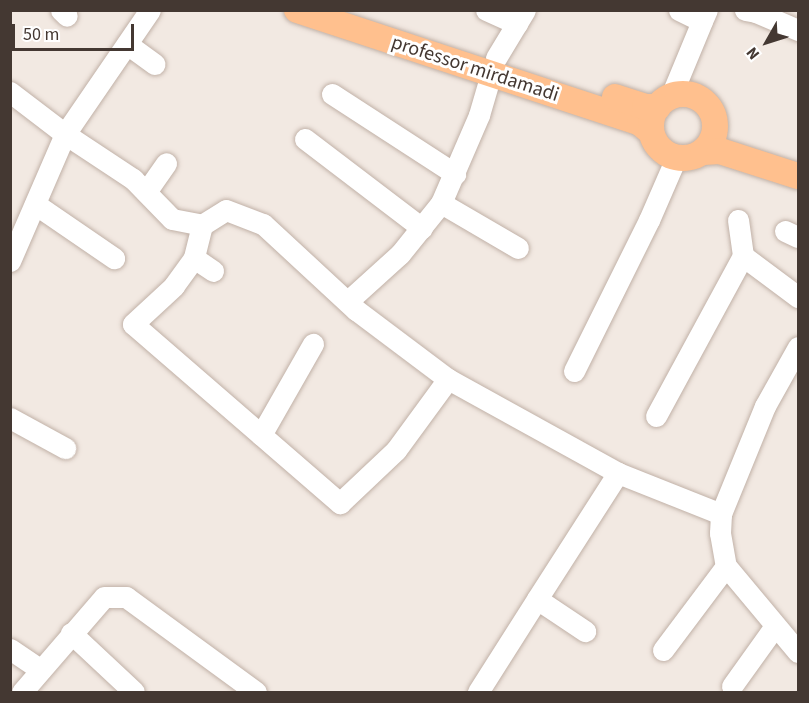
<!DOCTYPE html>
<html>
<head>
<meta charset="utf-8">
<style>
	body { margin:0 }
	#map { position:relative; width:809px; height:703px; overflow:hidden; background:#f2e9e2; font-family:"Source Sans 3",sans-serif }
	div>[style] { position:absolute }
	.roads { filter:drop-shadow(0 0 2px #c1b1a7) drop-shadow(0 0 2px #c1b1a7) }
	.minor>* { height:21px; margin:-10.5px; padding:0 10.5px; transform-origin:10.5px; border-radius:10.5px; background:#fff }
	.major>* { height:26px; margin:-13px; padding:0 13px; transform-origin:13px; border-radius:13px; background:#ffc08e }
	.major>.ring { margin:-13px; padding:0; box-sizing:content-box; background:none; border:26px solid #ffc08e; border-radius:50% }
	span { translate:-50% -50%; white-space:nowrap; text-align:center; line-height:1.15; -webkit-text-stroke:6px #fff; paint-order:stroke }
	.street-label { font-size:20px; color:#443832 }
	.frame { position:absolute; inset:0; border:12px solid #443832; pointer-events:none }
	.north { position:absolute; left:737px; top:12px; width:60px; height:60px; -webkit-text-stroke:4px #fff; paint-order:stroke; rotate:231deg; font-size:16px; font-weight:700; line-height:24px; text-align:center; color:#443832 }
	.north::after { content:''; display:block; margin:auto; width:21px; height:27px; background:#443832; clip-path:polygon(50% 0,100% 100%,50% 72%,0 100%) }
	.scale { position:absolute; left:12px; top:24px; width:122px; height:27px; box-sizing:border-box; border:3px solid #443832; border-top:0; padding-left:8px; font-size:18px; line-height:21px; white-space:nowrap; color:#443832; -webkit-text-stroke:4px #fff; paint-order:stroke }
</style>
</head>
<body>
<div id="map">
	<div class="roads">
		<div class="minor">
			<i style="left:61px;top:10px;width:8px;rotate:45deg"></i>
			<i style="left:486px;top:10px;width:34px;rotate:24deg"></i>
			<i style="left:679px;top:10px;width:25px;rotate:26deg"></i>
			<i style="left:702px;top:21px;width:12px;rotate:-66deg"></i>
			<i style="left:745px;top:10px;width:11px;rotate:10deg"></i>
			<i style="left:756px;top:12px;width:46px;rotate:23.2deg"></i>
			<i style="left:127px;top:44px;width:34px;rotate:36deg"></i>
			<i style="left:496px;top:58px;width:56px;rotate:-58.9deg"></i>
			<i style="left:10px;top:92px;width:69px;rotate:37.4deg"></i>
			<i style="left:65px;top:134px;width:82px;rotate:33.5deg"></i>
			<i style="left:133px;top:179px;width:56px;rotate:45.7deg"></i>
			<i style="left:172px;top:219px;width:31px;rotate:11deg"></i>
			<i style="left:202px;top:225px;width:28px;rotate:-32deg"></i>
			<i style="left:226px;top:210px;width:40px;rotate:21deg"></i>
			<i style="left:263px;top:224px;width:127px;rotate:42.8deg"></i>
			<i style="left:356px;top:310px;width:115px;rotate:36.9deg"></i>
			<i style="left:448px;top:379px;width:194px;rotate:28.9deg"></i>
			<i style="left:618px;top:473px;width:111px;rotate:21.7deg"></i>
			<i style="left:332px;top:94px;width:147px;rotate:33deg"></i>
			<i style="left:671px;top:96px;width:81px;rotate:-67.5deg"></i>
			<i style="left:305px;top:139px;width:147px;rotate:37.3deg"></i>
			<i style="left:146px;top:192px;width:35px;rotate:-55deg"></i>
			<i style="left:441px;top:203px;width:89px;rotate:30.3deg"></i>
			<i style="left:35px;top:204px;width:96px;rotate:34.4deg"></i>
			<i style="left:738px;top:220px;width:36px;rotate:82deg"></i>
			<i style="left:743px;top:256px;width:69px;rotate:36.7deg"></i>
			<i style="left:202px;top:225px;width:34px;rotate:104deg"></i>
			<i style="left:194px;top:258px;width:34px;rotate:126deg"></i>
			<i style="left:174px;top:286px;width:56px;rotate:137.2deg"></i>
			<i style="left:133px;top:324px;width:274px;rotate:40.9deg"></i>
			<i style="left:340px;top:503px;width:77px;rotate:-43.4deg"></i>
			<i style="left:396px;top:450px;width:88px;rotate:-53.8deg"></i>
			<i style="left:785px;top:231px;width:14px;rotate:25deg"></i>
			<i style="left:194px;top:258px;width:23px;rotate:34deg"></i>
			<i style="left:10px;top:261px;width:138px;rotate:-66.6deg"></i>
			<i style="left:65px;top:134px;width:150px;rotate:-55.6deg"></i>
			<i style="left:348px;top:301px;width:70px;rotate:-42.1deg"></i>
			<i style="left:400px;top:254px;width:65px;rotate:-51.2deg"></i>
			<i style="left:441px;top:203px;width:96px;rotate:-66.6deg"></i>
			<i style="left:479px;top:115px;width:43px;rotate:-73.7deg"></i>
			<i style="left:798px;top:347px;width:68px;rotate:119.2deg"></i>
			<i style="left:765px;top:406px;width:117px;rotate:112.2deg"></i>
			<i style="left:721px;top:514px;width:19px;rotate:93deg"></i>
			<i style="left:720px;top:533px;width:34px;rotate:80deg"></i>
			<i style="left:726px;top:566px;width:112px;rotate:50.1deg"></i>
			<i style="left:574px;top:371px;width:169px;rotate:-63.6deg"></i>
			<i style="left:649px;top:220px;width:68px;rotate:-66.5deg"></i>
			<i style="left:656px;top:416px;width:182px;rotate:-61.5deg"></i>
			<i style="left:10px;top:418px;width:63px;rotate:28.6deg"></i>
			<i style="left:261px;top:435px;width:105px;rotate:-60.3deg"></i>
			<i style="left:537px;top:599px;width:150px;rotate:-57.3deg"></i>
			<i style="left:71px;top:633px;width:86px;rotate:43.1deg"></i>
			<i style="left:10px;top:649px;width:37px;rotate:34deg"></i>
			<i style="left:663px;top:650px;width:105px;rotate:-53.1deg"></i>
			<i style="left:732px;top:686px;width:74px;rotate:-54.4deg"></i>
			<i style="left:22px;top:692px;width:125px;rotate:-49.2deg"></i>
			<i style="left:104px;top:597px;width:22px"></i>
			<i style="left:126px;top:597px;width:161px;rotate:36.2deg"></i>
			<i style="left:478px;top:692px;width:110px;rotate:-57.6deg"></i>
			<i style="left:537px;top:599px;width:58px;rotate:33.7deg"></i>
		</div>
		<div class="major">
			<i style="left:297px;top:10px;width:361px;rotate:18.2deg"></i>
			<i style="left:640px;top:123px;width:14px;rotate:39deg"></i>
			<i class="ring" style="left:651px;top:94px;width:38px;height:38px"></i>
			<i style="left:615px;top:97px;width:32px;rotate:18deg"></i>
			<i style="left:645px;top:107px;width:13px"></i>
			<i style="left:703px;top:152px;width:17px;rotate:-3deg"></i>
			<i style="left:720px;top:151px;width:82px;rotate:17.8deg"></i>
		</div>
	</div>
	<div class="street-label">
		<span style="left:475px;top:69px;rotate:18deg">professor mirdamadi</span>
	</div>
	<div class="frame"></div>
	<div class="north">N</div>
	<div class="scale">50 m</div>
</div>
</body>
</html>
